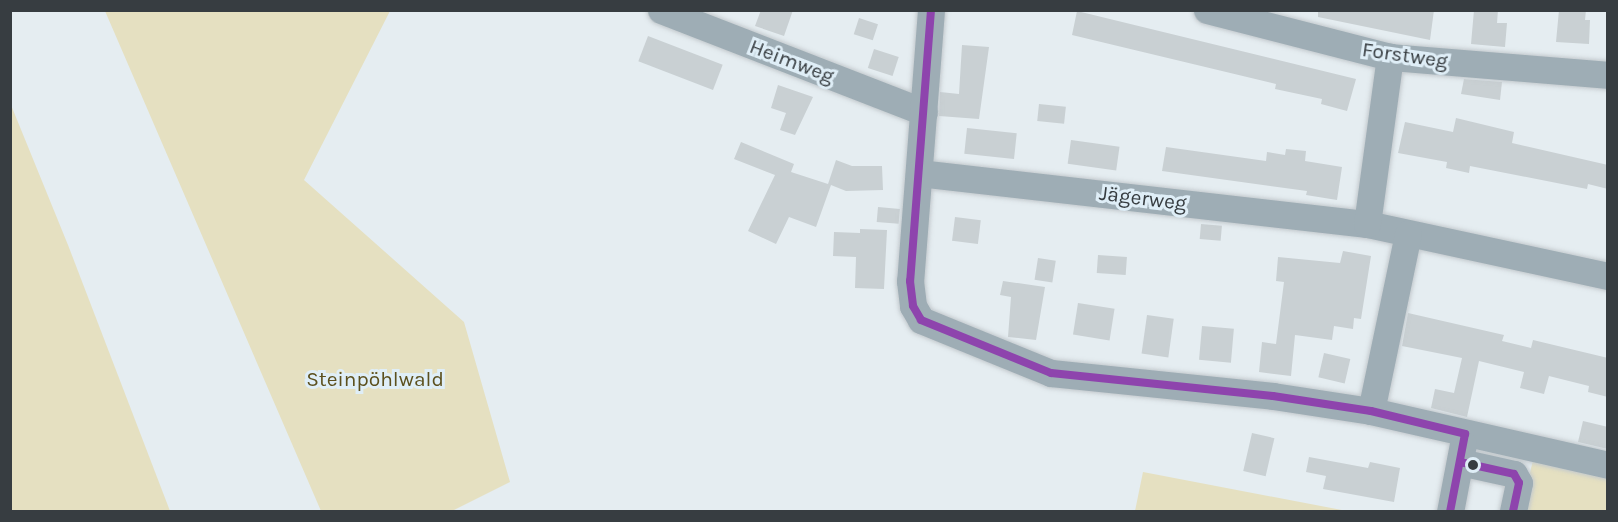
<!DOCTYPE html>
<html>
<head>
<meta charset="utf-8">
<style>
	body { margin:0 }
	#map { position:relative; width:1618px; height:522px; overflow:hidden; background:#e5edf1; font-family:Karla,sans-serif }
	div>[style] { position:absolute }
	.green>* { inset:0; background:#e5e0c1 }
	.building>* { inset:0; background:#c9d0d3; transform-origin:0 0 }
	.roads { filter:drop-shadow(0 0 2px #c3c9cd) drop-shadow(0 0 2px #c3c9cd) }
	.minor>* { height:27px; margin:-13.5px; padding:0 13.5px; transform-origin:13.5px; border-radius:13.5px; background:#9eadb5 }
	.bus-1>* { height:8px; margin:-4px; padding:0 4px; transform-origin:4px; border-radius:4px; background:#8e44ad }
	.dots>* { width:16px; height:16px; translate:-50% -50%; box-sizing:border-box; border:3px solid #dfeef7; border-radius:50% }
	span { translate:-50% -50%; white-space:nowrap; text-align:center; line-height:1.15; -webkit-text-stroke:6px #dfeef7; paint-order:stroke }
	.street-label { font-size:21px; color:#373d41 }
	.park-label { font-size:21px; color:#5c501e }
	.frame { position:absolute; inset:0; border:12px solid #373d41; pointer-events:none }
</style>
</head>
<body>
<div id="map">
	<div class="green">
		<i style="clip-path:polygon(105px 11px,390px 11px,304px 180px,464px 322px,510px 482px,452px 511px,321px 511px)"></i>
		<i style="clip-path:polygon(11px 105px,68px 245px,170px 511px,11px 511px)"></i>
		<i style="clip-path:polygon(1533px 460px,1607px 474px,1607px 511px,1521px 512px)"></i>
		<i style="clip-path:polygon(1143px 472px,1347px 511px,1135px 511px)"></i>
	</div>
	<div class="building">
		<i style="clip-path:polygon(761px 10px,793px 10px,784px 36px,755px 26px)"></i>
		<i style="clip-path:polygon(1318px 10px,1434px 10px,1430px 40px,1318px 17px)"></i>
		<i style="clip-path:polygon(1474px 10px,1498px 10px,1497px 23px,1507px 23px,1505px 47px,1471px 44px)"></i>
		<i style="clip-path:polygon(1559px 10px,1586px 10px,1585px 20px,1590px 20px,1589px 44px,1556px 42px)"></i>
		<i style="clip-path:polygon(1077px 11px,1356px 79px,1347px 111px,1321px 104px,1322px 99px,1275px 89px,1276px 84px,1072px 35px)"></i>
		<i style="left:859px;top:18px;width:20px;height:17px;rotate:18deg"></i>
		<i style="left:648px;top:36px;width:80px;height:27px;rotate:21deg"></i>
		<i style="clip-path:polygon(962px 45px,989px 47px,979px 119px,939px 116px,940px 92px,959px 94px)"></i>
		<i style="left:874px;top:49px;width:26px;height:20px;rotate:18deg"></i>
		<i style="clip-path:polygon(1464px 79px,1502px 82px,1500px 100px,1461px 94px)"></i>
		<i style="clip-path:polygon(778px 85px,813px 97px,795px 135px,780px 130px,786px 113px,771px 108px)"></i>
		<i style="left:1039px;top:104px;width:27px;height:17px;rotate:6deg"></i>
		<i style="clip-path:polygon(1456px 118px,1514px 132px,1512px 143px,1608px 165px,1608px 189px,1588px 184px,1587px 189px,1470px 166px,1469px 173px,1446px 168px,1447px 162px,1398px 153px,1405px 122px,1453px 132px)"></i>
		<i style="left:967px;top:128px;width:50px;height:26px;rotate:6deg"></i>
		<i style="left:1071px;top:140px;width:49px;height:24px;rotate:8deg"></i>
		<i style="clip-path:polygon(741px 142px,794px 164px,791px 172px,828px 184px,836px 160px,852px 166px,882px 166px,883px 190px,846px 191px,831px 185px,816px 227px,789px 217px,776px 244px,748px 231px,775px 175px,734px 159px)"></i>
		<i style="clip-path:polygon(1166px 147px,1266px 161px,1267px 152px,1285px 155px,1286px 149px,1306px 151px,1305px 161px,1342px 167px,1337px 200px,1306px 195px,1307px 191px,1162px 171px)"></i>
		<i style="left:878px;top:207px;width:22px;height:15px;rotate:5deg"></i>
		<i style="left:955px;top:217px;width:26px;height:24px;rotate:7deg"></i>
		<i style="left:1201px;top:224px;width:21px;height:15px;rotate:5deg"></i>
		<i style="clip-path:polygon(860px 229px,887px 230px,884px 289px,855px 288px,856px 257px,833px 256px,834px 232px,860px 233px)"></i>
		<i style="clip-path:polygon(1343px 251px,1371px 256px,1361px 319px,1354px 318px,1353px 329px,1334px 326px,1332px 340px,1295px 335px,1291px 376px,1259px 372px,1262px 342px,1276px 344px,1284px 282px,1276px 281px,1278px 257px,1340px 263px)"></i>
		<i style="left:1098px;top:255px;width:29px;height:18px;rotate:4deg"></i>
		<i style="left:1038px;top:258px;width:18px;height:22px;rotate:9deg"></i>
		<i style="clip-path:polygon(1003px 281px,1045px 287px,1036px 340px,1008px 337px,1011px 297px,1000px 295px)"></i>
		<i style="left:1078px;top:303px;width:37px;height:32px;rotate:9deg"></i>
		<i style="clip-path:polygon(1408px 313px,1504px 335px,1502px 341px,1531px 348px,1533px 340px,1608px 358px,1608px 397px,1588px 392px,1589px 386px,1549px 376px,1544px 394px,1520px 388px,1524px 372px,1479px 361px,1467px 417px,1431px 408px,1435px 389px,1454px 393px,1462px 358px,1402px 346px)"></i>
		<i style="left:1147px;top:315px;width:27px;height:39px;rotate:8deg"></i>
		<i style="left:1202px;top:326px;width:32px;height:34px;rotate:5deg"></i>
		<i style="left:1324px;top:353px;width:27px;height:25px;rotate:13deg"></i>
		<i style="clip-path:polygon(1583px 421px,1608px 427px,1608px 449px,1578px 442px)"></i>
		<i style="left:1252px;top:433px;width:23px;height:39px;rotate:13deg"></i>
		<i style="clip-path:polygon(1309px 457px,1368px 468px,1370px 462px,1400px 468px,1394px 502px,1323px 489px,1326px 476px,1306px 472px)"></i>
	</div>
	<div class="roads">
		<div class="minor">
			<i style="left:661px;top:10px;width:282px;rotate:21.2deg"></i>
			<i style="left:931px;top:10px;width:272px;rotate:94.4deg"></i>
			<i style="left:910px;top:281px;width:25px;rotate:83deg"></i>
			<i style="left:913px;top:306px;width:16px;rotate:60deg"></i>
			<i style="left:921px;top:320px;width:140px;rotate:22.2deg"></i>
			<i style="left:1051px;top:373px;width:223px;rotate:5.9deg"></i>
			<i style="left:1273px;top:396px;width:99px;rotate:8.7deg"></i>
			<i style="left:1371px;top:411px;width:243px;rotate:12.8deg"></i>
			<i style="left:1207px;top:10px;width:189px;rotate:14.4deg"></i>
			<i style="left:1390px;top:57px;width:219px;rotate:4.7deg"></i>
			<i style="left:919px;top:173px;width:451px;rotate:6.5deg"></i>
			<i style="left:1367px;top:224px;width:247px;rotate:12.2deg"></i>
			<i style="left:1367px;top:224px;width:169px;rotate:-82.2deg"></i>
			<i style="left:1371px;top:411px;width:181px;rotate:-78.2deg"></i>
			<i style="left:1460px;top:462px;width:55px;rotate:12.5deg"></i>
			<i style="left:1514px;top:474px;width:10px;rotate:61deg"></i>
			<i style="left:1519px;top:483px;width:30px;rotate:102deg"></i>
			<i style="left:1450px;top:512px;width:69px;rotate:-79.2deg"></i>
		</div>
	</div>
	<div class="bus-1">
		<i style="left:931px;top:10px;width:272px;rotate:94.4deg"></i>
		<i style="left:910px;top:281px;width:25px;rotate:83deg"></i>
		<i style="left:913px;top:306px;width:16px;rotate:60deg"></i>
		<i style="left:921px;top:320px;width:140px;rotate:22.2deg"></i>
		<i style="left:1051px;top:373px;width:223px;rotate:5.9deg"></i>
		<i style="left:1273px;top:396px;width:99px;rotate:8.7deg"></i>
		<i style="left:1371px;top:411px;width:97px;rotate:13.7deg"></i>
		<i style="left:1465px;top:434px;width:79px;rotate:100.9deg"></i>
		<i style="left:1460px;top:462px;width:55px;rotate:12.5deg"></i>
		<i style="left:1514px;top:474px;width:10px;rotate:61deg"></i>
		<i style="left:1519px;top:483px;width:30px;rotate:102deg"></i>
	</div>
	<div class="dots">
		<i style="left:1473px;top:465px;background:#373d41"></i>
	</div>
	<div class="street-label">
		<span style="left:1405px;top:55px;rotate:8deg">Forstweg</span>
		<span style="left:792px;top:61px;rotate:21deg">Heimweg</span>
		<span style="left:1143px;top:198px;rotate:7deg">Jägerweg</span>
	</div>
	<div class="park-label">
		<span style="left:375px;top:379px">Steinpöhlwald</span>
	</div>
	<div class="frame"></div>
</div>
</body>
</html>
